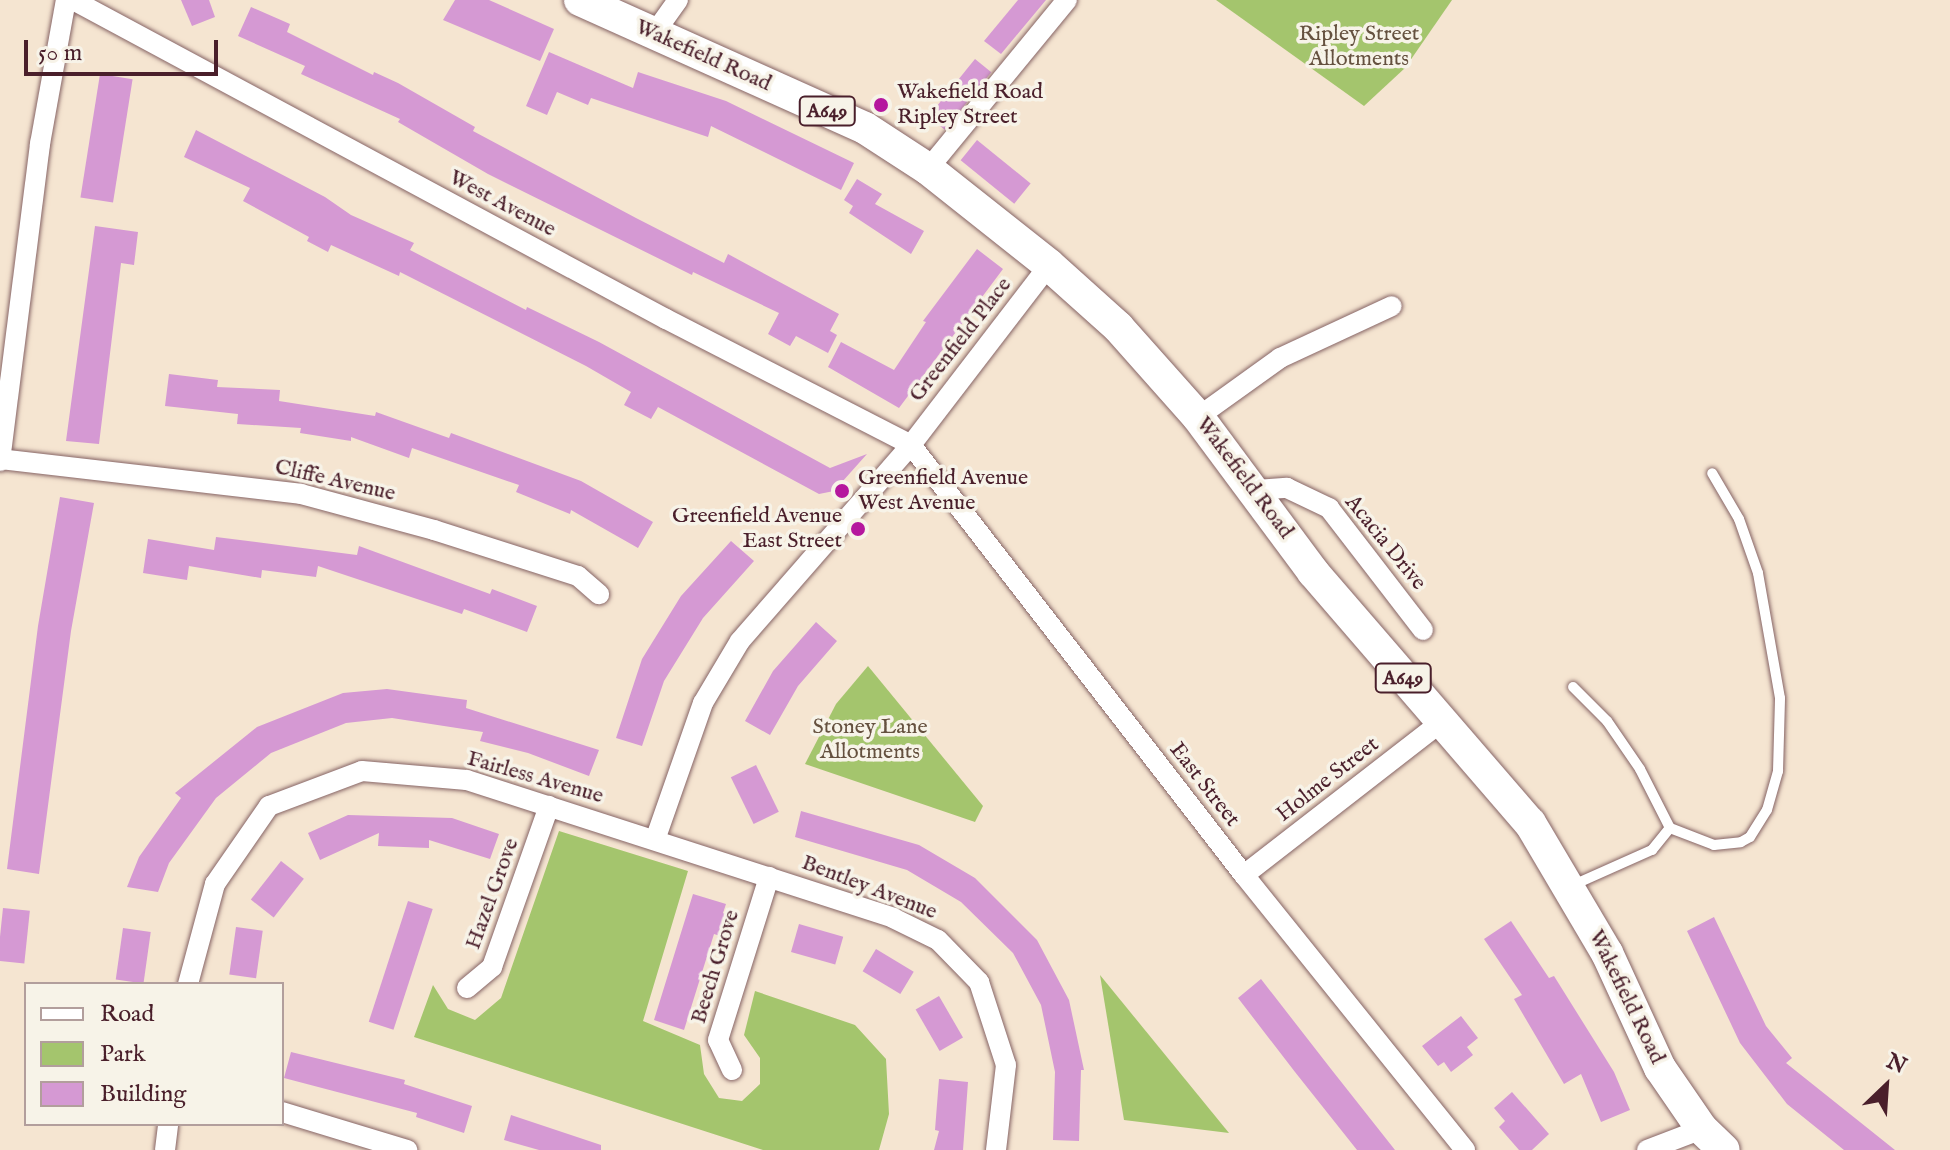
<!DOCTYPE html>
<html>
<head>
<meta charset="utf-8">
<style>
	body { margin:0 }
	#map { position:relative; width:1950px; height:1150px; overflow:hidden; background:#f5e5d1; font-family:"IM FELL English",serif }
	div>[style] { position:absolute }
	.green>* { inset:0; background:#a4c56d }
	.building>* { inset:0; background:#d599d3; transform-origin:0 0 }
	.roads { filter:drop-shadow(0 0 2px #866465) drop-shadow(0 0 2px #866465) }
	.service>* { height:10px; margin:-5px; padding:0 5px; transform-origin:5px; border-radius:5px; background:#fff }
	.minor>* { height:20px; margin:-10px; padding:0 10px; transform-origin:10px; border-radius:10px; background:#fff }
	.primary>* { height:32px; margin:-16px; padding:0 16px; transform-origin:16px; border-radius:16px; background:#fff }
	.dots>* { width:22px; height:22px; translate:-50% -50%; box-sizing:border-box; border:4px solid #f7f3e8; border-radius:50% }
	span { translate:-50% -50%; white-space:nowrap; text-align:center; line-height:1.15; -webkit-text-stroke:7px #f7f3e8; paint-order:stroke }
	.shield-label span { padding:2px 6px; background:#f7f3e8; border:2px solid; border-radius:6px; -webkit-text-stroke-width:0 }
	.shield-label { font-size:20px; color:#4a1f2b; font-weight:700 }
	.park-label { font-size:22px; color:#65513f }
	.street-label { font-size:22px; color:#4a1f2b }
	.poi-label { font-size:22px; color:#4a1f2b }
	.left { translate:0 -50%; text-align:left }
	.right { translate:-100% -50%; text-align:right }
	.legend { position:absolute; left:24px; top:982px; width:260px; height:144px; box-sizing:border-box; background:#f7f3e8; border:2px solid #b29e9c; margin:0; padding:10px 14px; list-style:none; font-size:24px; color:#4a1f2b }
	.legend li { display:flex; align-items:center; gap:16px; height:40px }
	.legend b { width:40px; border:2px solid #b29e9c }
	.north { position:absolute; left:1846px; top:1046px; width:80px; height:80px; -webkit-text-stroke:6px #f7f3e8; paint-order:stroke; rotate:25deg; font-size:22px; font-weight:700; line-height:32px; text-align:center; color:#4a1f2b }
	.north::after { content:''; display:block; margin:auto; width:28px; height:36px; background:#4a1f2b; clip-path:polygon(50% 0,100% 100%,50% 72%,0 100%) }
	.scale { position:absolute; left:24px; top:40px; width:194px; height:36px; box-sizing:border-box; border:4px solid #4a1f2b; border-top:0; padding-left:10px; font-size:24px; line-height:28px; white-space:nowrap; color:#4a1f2b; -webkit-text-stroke:6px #f7f3e8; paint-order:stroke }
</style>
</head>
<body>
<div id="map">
	<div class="green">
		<i style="clip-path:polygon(1216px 0,1452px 0,1405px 68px,1364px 106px)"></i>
		<i style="clip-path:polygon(868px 666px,983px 806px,975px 822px,805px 764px,836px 704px)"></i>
		<i style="clip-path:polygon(559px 831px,688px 871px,643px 1021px,700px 1045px,704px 1074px,719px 1098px,742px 1101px,760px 1084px,760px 1058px,744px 1035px,755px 991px,855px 1025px,886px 1059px,889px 1114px,879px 1150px,763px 1150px,414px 1037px,433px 985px,448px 1009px,475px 1020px,501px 998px)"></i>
		<i style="clip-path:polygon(1100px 975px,1229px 1133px,1124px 1120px)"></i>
	</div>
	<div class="building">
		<i style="clip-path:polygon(181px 0,209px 0,215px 17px,192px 26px)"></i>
		<i style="clip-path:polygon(455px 0,489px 0,554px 29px,540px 61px,443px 20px)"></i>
		<i style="clip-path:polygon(1018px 0,1046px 0,1001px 54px,984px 41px)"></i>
		<i style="clip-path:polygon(251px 7px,290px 24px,287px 32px,373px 75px,374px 72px,398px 83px,475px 127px,473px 131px,636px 218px,724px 263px,728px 254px,839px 314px,830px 331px,837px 335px,828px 353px,796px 336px,790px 346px,768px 334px,779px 313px,693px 272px,692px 275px,488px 174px,398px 122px,400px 119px,301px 74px,305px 66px,238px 36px)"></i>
		<i style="clip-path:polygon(549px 52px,633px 88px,638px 72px,726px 101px,854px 163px,841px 190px,711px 126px,708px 137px,591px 98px,588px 105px,557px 92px,547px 115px,526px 106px)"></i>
		<i style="left:975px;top:59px;width:21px;height:74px;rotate:39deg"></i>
		<i style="left:100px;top:74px;width:33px;height:125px;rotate:9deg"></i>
		<i style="clip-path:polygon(196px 130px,325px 197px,351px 215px,414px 243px,410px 250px,526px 310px,527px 307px,599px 342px,830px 468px,867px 454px,834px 491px,819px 494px,658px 407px,651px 419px,624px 405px,631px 392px,586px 366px,400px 272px,399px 276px,331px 245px,328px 252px,307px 241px,309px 237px,243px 201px,250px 188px,184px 157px)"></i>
		<i style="left:977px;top:140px;width:69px;height:26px;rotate:39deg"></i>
		<i style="clip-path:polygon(857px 179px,882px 194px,875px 204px,924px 231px,911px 254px,849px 213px,853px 206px,844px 200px)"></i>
		<i style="clip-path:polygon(95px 226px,138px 232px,134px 265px,121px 263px,99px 444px,66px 441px)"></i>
		<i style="clip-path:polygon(977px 249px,1003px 269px,899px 408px,828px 367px,841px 342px,894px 370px,926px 322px,923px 321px)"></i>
		<i style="clip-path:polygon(169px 374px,218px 380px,217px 387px,280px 390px,279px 401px,375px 416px,376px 412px,449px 438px,451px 433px,581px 481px,653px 522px,638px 548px,571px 510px,570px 514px,516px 492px,519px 485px,412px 448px,409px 458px,351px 437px,351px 441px,300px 433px,301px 428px,237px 424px,238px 414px,165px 406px)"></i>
		<i style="clip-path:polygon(60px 497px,94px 503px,71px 631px,39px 874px,7px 869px,38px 626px)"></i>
		<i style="clip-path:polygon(216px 537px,357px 555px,359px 546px,490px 594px,492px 589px,537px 606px,527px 632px,464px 609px,462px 614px,318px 566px,316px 577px,262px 570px,261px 578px,189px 566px,187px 580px,143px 573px,148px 539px,214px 550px)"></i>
		<i style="clip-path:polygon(731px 541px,754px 561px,703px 618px,664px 681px,642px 746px,616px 738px,642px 659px,681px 596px)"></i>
		<i style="clip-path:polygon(816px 622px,837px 641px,798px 686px,770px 735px,745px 721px,773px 671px)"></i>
		<i style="clip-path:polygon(387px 689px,467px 700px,466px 708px,599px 750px,589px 776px,528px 753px,480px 741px,483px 732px,392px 718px,346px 723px,271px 753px,216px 798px,169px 863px,158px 892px,127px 887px,139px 857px,181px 798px,175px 793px,257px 727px,343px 693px)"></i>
		<i style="left:756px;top:765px;width:52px;height:28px;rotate:64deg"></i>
		<i style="clip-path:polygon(801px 811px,919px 845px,975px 878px,1037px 940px,1069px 1000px,1084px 1070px,1081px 1070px,1079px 1141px,1053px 1140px,1055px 1072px,1041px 1005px,1013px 953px,961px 902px,907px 870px,795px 837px)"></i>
		<i style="clip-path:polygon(348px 815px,452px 818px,499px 834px,490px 859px,429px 840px,429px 848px,378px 846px,379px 833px,320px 860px,308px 833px)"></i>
		<i style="left:281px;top:861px;width:29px;height:49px;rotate:38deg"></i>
		<i style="clip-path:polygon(693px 894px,726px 904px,723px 913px,736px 917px,729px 939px,714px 934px,684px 1030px,654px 1020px)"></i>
		<i style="left:408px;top:901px;width:26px;height:127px;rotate:18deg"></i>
		<i style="left:3px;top:908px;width:27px;height:53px;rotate:6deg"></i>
		<i style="clip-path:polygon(1714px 917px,1766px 1026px,1792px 1058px,1786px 1063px,1895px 1150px,1844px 1150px,1787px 1104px,1740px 1043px,1687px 931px)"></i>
		<i style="clip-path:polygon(1511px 921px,1549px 978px,1554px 976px,1614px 1072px,1630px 1110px,1601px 1122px,1581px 1074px,1564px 1084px,1514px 999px,1522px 995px,1484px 939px)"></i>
		<i style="left:799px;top:924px;width:46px;height:29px;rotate:16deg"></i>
		<i style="left:236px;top:927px;width:27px;height:48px;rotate:8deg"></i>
		<i style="left:123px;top:928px;width:28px;height:52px;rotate:8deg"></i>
		<i style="left:876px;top:949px;width:44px;height:26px;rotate:31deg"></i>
		<i style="clip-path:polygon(1261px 979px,1331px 1069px,1395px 1150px,1357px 1150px,1295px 1072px,1238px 998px)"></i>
		<i style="left:939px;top:996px;width:48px;height:27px;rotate:60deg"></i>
		<i style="clip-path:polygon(1461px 1016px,1478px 1038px,1467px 1047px,1473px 1055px,1451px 1072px,1444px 1062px,1438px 1066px,1422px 1046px)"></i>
		<i style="clip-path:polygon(291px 1052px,405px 1080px,404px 1084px,472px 1106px,464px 1133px,416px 1117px,417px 1113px,284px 1078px)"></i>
		<i style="clip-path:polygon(939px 1079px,968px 1082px,963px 1150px,934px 1150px,939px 1131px,935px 1130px)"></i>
		<i style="clip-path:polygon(1512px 1092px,1549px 1134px,1532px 1150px,1519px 1150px,1499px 1127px,1505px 1121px,1494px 1108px)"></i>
		<i style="clip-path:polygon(511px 1115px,601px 1145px,601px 1150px,539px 1150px,504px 1140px)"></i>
	</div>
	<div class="roads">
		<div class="service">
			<i style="left:1670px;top:828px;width:47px;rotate:21.1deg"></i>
			<i style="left:1714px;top:845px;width:27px;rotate:-6deg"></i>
			<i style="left:1741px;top:842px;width:10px;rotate:-29deg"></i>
			<i style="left:1750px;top:837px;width:32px;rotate:-58deg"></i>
			<i style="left:1767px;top:810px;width:41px;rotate:-74.2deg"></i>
			<i style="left:1778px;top:771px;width:73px;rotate:-88.4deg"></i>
			<i style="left:1780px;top:698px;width:127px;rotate:-100deg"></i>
			<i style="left:1758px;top:573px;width:57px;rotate:-109.4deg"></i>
			<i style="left:1739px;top:519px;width:53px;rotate:-120.4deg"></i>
			<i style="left:1571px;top:886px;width:89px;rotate:-24deg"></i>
			<i style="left:1652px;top:850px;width:28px;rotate:-51deg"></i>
			<i style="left:1670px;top:828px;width:66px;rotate:-117deg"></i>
			<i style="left:1640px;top:769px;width:58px;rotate:-124.5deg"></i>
			<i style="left:1607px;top:721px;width:48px;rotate:-135deg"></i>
		</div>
		<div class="minor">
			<i style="left:73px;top:0;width:673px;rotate:28.28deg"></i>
			<i style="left:666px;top:319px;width:276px;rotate:27.2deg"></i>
			<i style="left:911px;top:445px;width:544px;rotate:52.25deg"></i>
			<i style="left:1244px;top:875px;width:353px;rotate:51.2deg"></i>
			<i style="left:653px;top:35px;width:43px;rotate:-54.5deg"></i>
			<i style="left:928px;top:169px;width:219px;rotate:-50.6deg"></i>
			<i style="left:1198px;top:417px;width:101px;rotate:-35.7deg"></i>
			<i style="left:1280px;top:358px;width:123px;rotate:-24.9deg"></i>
			<i style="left:0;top:459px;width:303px;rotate:6.6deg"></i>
			<i style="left:301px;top:494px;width:138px;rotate:15.1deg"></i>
			<i style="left:434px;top:530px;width:151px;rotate:17.7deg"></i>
			<i style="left:578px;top:576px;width:28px;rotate:41deg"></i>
			<i style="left:0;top:461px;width:320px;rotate:-82.8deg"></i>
			<i style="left:40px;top:144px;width:146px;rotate:-79.8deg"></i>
			<i style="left:1256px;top:490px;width:31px;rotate:-4deg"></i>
			<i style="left:1287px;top:488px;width:47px;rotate:25.5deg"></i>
			<i style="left:1329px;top:508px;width:154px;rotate:52.4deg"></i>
			<i style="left:655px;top:840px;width:145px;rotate:-70.7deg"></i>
			<i style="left:703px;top:703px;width:72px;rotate:-59.2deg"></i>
			<i style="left:740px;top:641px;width:260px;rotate:-48.9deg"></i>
			<i style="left:911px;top:445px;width:227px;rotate:-52.5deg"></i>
			<i style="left:1244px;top:875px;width:249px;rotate:-37.8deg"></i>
			<i style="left:188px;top:984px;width:104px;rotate:-74.9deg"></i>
			<i style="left:215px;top:884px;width:95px;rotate:-55.3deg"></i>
			<i style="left:269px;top:806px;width:99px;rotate:-20.6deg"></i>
			<i style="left:362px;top:771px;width:105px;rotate:4.9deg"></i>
			<i style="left:467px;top:780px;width:448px;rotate:17.9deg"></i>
			<i style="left:893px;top:918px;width:50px;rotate:26.1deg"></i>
			<i style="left:938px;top:940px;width:59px;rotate:45.7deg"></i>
			<i style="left:979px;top:982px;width:87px;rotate:72deg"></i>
			<i style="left:1006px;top:1065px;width:86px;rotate:96.7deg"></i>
			<i style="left:467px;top:988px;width:33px;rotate:-40deg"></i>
			<i style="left:492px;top:967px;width:171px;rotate:-70.5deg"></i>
			<i style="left:732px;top:1070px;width:33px;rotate:-115deg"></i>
			<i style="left:718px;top:1040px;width:171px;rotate:-72.6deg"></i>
			<i style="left:282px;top:1112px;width:131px;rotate:16.9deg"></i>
			<i style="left:165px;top:1150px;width:26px;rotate:-83deg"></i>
			<i style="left:1647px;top:1150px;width:59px;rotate:-20.9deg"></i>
		</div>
		<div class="primary">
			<i style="left:580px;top:0;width:312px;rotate:24.2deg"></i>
			<i style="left:865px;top:128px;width:75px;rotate:33.1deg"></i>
			<i style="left:928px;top:169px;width:154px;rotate:38.4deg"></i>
			<i style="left:1049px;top:265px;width:93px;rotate:41.9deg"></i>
			<i style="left:1118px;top:327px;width:120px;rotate:48.4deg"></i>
			<i style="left:1198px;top:417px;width:193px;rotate:53.4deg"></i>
			<i style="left:1313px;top:572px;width:332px;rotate:49.2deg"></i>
			<i style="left:1530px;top:823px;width:151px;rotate:59.4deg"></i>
			<i style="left:1607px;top:953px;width:127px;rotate:65.3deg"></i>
			<i style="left:1660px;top:1068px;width:74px;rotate:55.5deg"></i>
			<i style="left:1702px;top:1129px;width:30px;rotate:44deg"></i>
		</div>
	</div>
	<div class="dots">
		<i style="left:881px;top:105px;background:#b5179e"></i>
		<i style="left:842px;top:491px;background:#b5179e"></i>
		<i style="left:858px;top:529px;background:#b5179e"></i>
	</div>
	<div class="shield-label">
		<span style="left:827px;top:111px">A649</span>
		<span style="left:1403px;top:678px">A649</span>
	</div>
	<div class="park-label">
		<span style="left:1359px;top:47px">Ripley Street<br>Allotments</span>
		<span style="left:870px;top:740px">Stoney Lane<br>Allotments</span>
	</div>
	<div class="street-label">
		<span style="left:703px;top:56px;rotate:24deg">Wakefield Road</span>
		<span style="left:502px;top:204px;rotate:28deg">West Avenue</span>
		<span style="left:961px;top:340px;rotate:-52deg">Greenfield Place</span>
		<span style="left:1244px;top:478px;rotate:53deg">Wakefield Road</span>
		<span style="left:335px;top:481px;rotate:13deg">Cliffe Avenue</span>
		<span style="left:1385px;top:543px;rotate:51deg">Acacia Drive</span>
		<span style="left:535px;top:778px;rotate:16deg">Fairless Avenue</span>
		<span style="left:1328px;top:780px;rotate:-38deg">Holme Street</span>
		<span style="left:1204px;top:785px;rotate:52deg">East Street</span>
		<span style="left:869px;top:888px;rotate:21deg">Bentley Avenue</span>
		<span style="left:493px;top:894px;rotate:-70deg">Hazel Grove</span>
		<span style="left:716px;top:967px;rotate:-73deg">Beech Grove</span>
		<span style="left:1626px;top:997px;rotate:64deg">Wakefield Road</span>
	</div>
	<div class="poi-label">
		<span class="left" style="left:897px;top:105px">Wakefield Road<br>Ripley Street</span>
		<span class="left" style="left:858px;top:491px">Greenfield Avenue<br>West Avenue</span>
		<span class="right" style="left:842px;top:529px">Greenfield Avenue<br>East Street</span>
	</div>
	<ul class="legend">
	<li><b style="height:10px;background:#fff"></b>Road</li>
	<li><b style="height:22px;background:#a4c56d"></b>Park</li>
	<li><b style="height:22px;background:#d599d3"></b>Building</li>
	</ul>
	<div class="north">N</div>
	<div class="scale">50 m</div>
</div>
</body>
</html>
